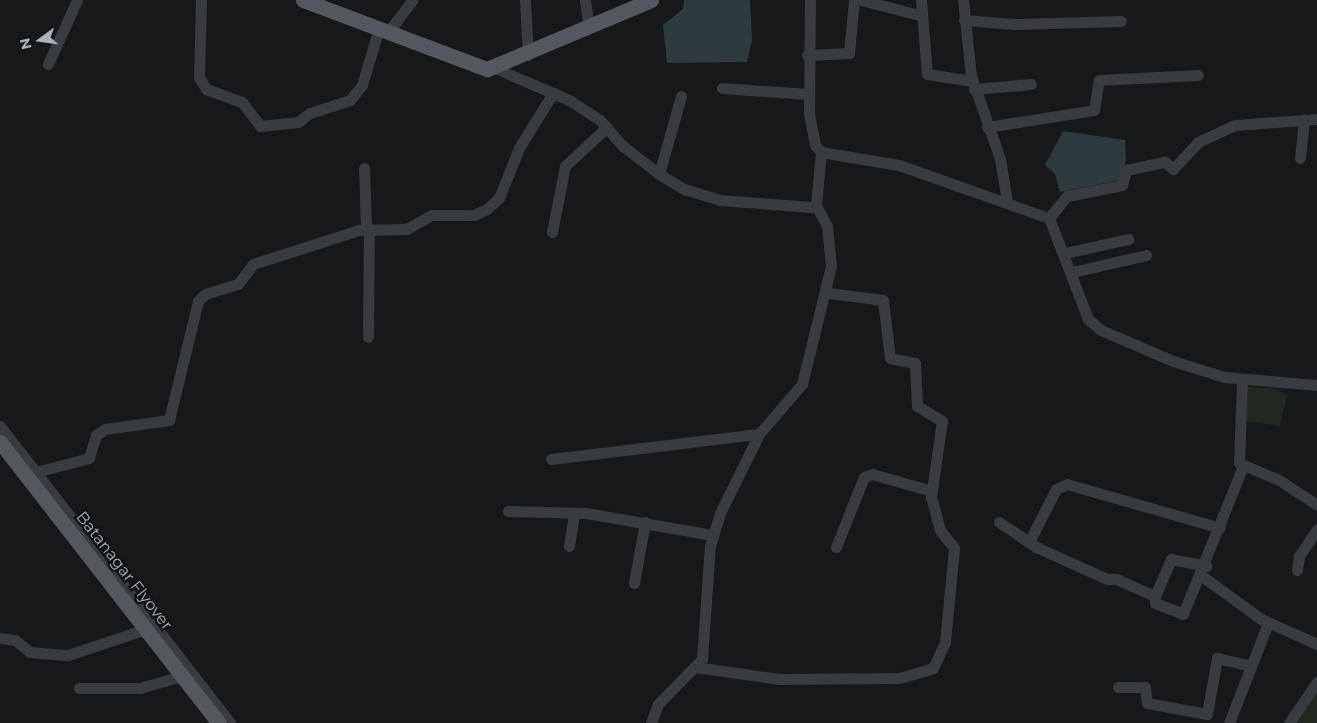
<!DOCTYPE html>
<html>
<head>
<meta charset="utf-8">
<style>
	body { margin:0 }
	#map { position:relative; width:1317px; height:723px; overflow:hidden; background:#17181a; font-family:Montserrat,sans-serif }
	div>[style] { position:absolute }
	.green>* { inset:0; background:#20281f }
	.water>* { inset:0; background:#2d3a3e }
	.minor>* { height:11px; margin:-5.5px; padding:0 5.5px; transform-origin:5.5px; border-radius:5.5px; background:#383b3f }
	.major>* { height:15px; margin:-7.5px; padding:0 7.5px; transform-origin:7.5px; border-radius:7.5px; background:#54585e }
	span { translate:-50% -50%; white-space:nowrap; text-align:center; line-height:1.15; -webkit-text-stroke:5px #121315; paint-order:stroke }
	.street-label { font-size:16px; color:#aab2b9 }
	.north { position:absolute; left:15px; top:15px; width:50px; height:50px; -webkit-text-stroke:4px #121315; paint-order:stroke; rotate:256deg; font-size:14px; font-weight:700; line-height:20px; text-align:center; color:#aab2b9 }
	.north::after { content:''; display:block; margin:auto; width:18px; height:22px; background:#aab2b9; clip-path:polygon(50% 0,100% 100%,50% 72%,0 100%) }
</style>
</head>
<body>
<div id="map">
	<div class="green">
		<i style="clip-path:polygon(1247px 387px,1273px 388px,1287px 395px,1280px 426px,1246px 421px)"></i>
		<i style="clip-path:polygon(1317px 694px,1317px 723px,1294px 723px,1306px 706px)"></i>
	</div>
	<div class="water">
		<i style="clip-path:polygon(684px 0,750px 0,752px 40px,747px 62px,667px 63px,663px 25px,683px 9px)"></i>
		<i style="clip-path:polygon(1063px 131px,1125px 140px,1126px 160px,1121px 180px,1060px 192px,1055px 174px,1045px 165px)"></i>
	</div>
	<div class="minor">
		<i style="left:201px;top:0;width:77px;rotate:91.5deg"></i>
		<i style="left:199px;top:77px;width:14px;rotate:60deg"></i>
		<i style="left:206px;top:89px;width:38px;rotate:20deg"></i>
		<i style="left:242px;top:102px;width:30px;rotate:53deg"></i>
		<i style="left:260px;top:126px;width:38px;rotate:-6deg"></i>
		<i style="left:298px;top:122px;width:15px;rotate:-37deg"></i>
		<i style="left:310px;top:113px;width:42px;rotate:-18deg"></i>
		<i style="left:350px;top:100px;width:19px;rotate:-51deg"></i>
		<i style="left:362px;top:85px;width:59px;rotate:-73.4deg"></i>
		<i style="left:525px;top:0;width:55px;rotate:86.9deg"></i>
		<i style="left:585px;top:0;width:28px;rotate:82deg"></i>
		<i style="left:810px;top:0;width:114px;rotate:90.5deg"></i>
		<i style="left:809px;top:114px;width:32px;rotate:79deg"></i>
		<i style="left:815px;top:145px;width:9px;rotate:49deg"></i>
		<i style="left:821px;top:152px;width:79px;rotate:9.5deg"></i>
		<i style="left:899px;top:165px;width:159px;rotate:19.5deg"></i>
		<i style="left:1049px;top:218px;width:108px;rotate:68.9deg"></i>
		<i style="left:1088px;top:319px;width:17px;rotate:40deg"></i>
		<i style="left:1101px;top:330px;width:78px;rotate:23.3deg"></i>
		<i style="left:1173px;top:361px;width:53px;rotate:17.4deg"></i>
		<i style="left:1224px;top:377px;width:93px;rotate:4.9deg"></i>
		<i style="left:861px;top:0;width:60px;rotate:14.5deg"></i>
		<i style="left:921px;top:0;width:74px;rotate:85.4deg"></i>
		<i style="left:927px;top:74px;width:46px;rotate:8.8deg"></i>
		<i style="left:963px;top:0;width:76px;rotate:84deg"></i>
		<i style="left:971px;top:76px;width:88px;rotate:70.7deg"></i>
		<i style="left:1000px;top:159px;width:43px;rotate:80.5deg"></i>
		<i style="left:964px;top:20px;width:50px;rotate:4.6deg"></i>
		<i style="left:1014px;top:24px;width:107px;rotate:-1.6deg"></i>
		<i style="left:389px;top:31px;width:39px;rotate:-53deg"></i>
		<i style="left:807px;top:55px;width:42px;rotate:-2.7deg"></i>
		<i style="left:849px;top:53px;width:53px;rotate:-84.6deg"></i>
		<i style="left:48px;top:64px;width:70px;rotate:-65.6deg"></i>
		<i style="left:495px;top:68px;width:81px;rotate:23.4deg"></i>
		<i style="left:569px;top:100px;width:37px;rotate:33deg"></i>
		<i style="left:600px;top:120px;width:35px;rotate:49deg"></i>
		<i style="left:623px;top:146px;width:46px;rotate:37.9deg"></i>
		<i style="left:659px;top:174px;width:29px;rotate:31deg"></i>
		<i style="left:684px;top:189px;width:37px;rotate:17deg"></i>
		<i style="left:719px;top:200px;width:93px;rotate:4.3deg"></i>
		<i style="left:812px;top:207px;width:4px;rotate:-27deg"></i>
		<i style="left:816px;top:205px;width:53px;rotate:-84.6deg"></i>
		<i style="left:722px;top:88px;width:86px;rotate:4deg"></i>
		<i style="left:974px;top:89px;width:57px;rotate:-5deg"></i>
		<i style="left:987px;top:127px;width:108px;rotate:-9deg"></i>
		<i style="left:1094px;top:110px;width:30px;rotate:-81deg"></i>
		<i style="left:1099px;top:80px;width:99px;rotate:-2.9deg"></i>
		<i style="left:1300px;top:158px;width:39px;rotate:-84deg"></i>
		<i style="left:364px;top:168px;width:60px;rotate:88.1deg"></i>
		<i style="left:659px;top:174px;width:81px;rotate:-74.2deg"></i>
		<i style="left:1049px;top:218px;width:28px;rotate:-51deg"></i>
		<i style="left:1067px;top:196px;width:56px;rotate:-11.3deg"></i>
		<i style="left:1122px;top:185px;width:16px;rotate:-75deg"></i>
		<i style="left:1126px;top:170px;width:40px;rotate:-12deg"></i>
		<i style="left:1165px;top:162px;width:11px;rotate:41deg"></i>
		<i style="left:1173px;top:169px;width:37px;rotate:-47deg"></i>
		<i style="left:1198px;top:142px;width:41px;rotate:-24.7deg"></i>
		<i style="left:1235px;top:125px;width:82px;rotate:-4.2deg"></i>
		<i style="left:552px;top:232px;width:67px;rotate:-78.9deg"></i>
		<i style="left:565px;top:166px;width:57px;rotate:-42.9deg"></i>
		<i style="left:1065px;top:253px;width:65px;rotate:-12.5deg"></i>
		<i style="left:1072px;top:272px;width:76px;rotate:-12.9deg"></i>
		<i style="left:368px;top:337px;width:109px;rotate:-89.5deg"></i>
		<i style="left:1242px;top:381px;width:82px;rotate:92.1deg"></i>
		<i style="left:1239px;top:463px;width:43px;rotate:23deg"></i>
		<i style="left:1279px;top:480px;width:45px;rotate:33.3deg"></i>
		<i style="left:0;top:426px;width:376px;rotate:52.2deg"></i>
		<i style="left:551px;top:459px;width:209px;rotate:-6.9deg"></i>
		<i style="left:36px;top:472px;width:55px;rotate:-14.8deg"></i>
		<i style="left:89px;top:458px;width:24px;rotate:-73deg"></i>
		<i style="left:96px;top:435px;width:11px;rotate:-34deg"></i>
		<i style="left:105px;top:429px;width:65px;rotate:-8deg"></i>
		<i style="left:169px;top:420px;width:122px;rotate:-76.3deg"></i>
		<i style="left:198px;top:301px;width:10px;rotate:-45deg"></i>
		<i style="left:205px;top:294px;width:34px;rotate:-17deg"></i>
		<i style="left:238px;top:284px;width:25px;rotate:-53deg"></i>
		<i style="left:253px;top:264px;width:111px;rotate:-17.8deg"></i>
		<i style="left:359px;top:230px;width:48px;rotate:-1.2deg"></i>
		<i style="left:407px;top:229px;width:28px;rotate:-30deg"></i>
		<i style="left:431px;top:215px;width:43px"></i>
		<i style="left:474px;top:215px;width:14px;rotate:-25deg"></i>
		<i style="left:487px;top:209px;width:16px;rotate:-43deg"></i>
		<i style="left:499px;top:198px;width:54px;rotate:-68.2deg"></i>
		<i style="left:519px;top:148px;width:65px;rotate:-58.3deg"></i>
		<i style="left:508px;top:511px;width:78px;rotate:1.5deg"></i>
		<i style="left:586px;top:513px;width:128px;rotate:9.9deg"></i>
		<i style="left:999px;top:522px;width:45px;rotate:34deg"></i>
		<i style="left:1036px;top:547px;width:78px;rotate:24.3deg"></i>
		<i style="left:1107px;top:579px;width:9px"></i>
		<i style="left:1116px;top:579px;width:43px;rotate:23.6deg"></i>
		<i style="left:1155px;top:596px;width:7px;rotate:90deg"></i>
		<i style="left:1155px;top:603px;width:30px;rotate:21deg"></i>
		<i style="left:1183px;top:614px;width:160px;rotate:-67.9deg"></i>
		<i style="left:1029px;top:542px;width:59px;rotate:-63deg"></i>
		<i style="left:1056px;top:489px;width:12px;rotate:-24deg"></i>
		<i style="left:1067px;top:484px;width:159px;rotate:16deg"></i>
		<i style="left:569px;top:546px;width:33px;rotate:-81deg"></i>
		<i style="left:836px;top:547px;width:75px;rotate:-68.2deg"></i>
		<i style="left:864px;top:477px;width:9px;rotate:-21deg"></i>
		<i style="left:872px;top:474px;width:62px;rotate:15.8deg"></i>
		<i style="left:1297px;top:570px;width:14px;rotate:-82deg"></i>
		<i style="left:1299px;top:556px;width:32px;rotate:-56deg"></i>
		<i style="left:1202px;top:576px;width:73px;rotate:36.1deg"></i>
		<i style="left:1261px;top:619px;width:61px;rotate:24.1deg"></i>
		<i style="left:634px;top:583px;width:62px;rotate:-79.8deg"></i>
		<i style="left:1155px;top:596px;width:40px;rotate:-66.6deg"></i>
		<i style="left:1171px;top:559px;width:36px;rotate:11deg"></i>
		<i style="left:0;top:638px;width:15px;rotate:8deg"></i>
		<i style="left:15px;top:640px;width:19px;rotate:39deg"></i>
		<i style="left:30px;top:652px;width:38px;rotate:5deg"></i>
		<i style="left:68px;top:655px;width:76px;rotate:-18.4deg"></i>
		<i style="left:695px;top:667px;width:85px;rotate:8.1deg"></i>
		<i style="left:779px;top:679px;width:120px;rotate:-0.5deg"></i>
		<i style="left:899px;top:678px;width:35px;rotate:-16deg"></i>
		<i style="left:933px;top:668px;width:29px;rotate:-65deg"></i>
		<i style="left:945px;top:642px;width:94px;rotate:-84.5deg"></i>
		<i style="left:954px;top:548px;width:23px;rotate:-128deg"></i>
		<i style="left:940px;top:530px;width:34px;rotate:-105deg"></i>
		<i style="left:931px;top:497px;width:77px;rotate:-81.8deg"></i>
		<i style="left:942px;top:421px;width:29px;rotate:-149deg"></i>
		<i style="left:917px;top:406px;width:43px;rotate:-92.7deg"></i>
		<i style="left:915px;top:363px;width:25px;rotate:-169deg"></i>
		<i style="left:890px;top:358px;width:58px;rotate:-96.9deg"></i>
		<i style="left:883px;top:300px;width:55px;rotate:-172.7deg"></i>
		<i style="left:1118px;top:687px;width:27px"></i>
		<i style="left:1145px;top:687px;width:16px;rotate:83deg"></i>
		<i style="left:1147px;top:703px;width:61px;rotate:10.4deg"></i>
		<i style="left:1207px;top:714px;width:57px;rotate:-79.9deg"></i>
		<i style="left:1217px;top:658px;width:35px;rotate:13deg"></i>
		<i style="left:79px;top:688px;width:61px"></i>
		<i style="left:140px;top:688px;width:37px;rotate:-16deg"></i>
		<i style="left:651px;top:723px;width:20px;rotate:-70deg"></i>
		<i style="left:658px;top:704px;width:63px;rotate:-45.6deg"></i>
		<i style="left:702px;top:659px;width:113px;rotate:-86deg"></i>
		<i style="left:710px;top:546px;width:34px;rotate:-73deg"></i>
		<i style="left:720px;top:513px;width:88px;rotate:-63.7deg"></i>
		<i style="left:759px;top:434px;width:66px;rotate:-49.3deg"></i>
		<i style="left:802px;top:384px;width:122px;rotate:-76.2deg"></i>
		<i style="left:831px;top:266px;width:40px;rotate:-95.7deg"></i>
		<i style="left:827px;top:226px;width:24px;rotate:-118deg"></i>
		<i style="left:1229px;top:723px;width:107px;rotate:-68.7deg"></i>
		<i style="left:1289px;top:723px;width:50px;rotate:-55.7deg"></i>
	</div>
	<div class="major">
		<i style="left:303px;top:0;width:197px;rotate:20.6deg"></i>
		<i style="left:487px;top:69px;width:178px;rotate:-22.8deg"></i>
		<i style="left:0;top:442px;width:356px;rotate:52.1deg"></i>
	</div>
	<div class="street-label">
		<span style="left:124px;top:571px;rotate:52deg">Batanagar Flyover</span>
	</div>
	<div class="north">N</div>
</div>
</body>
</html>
